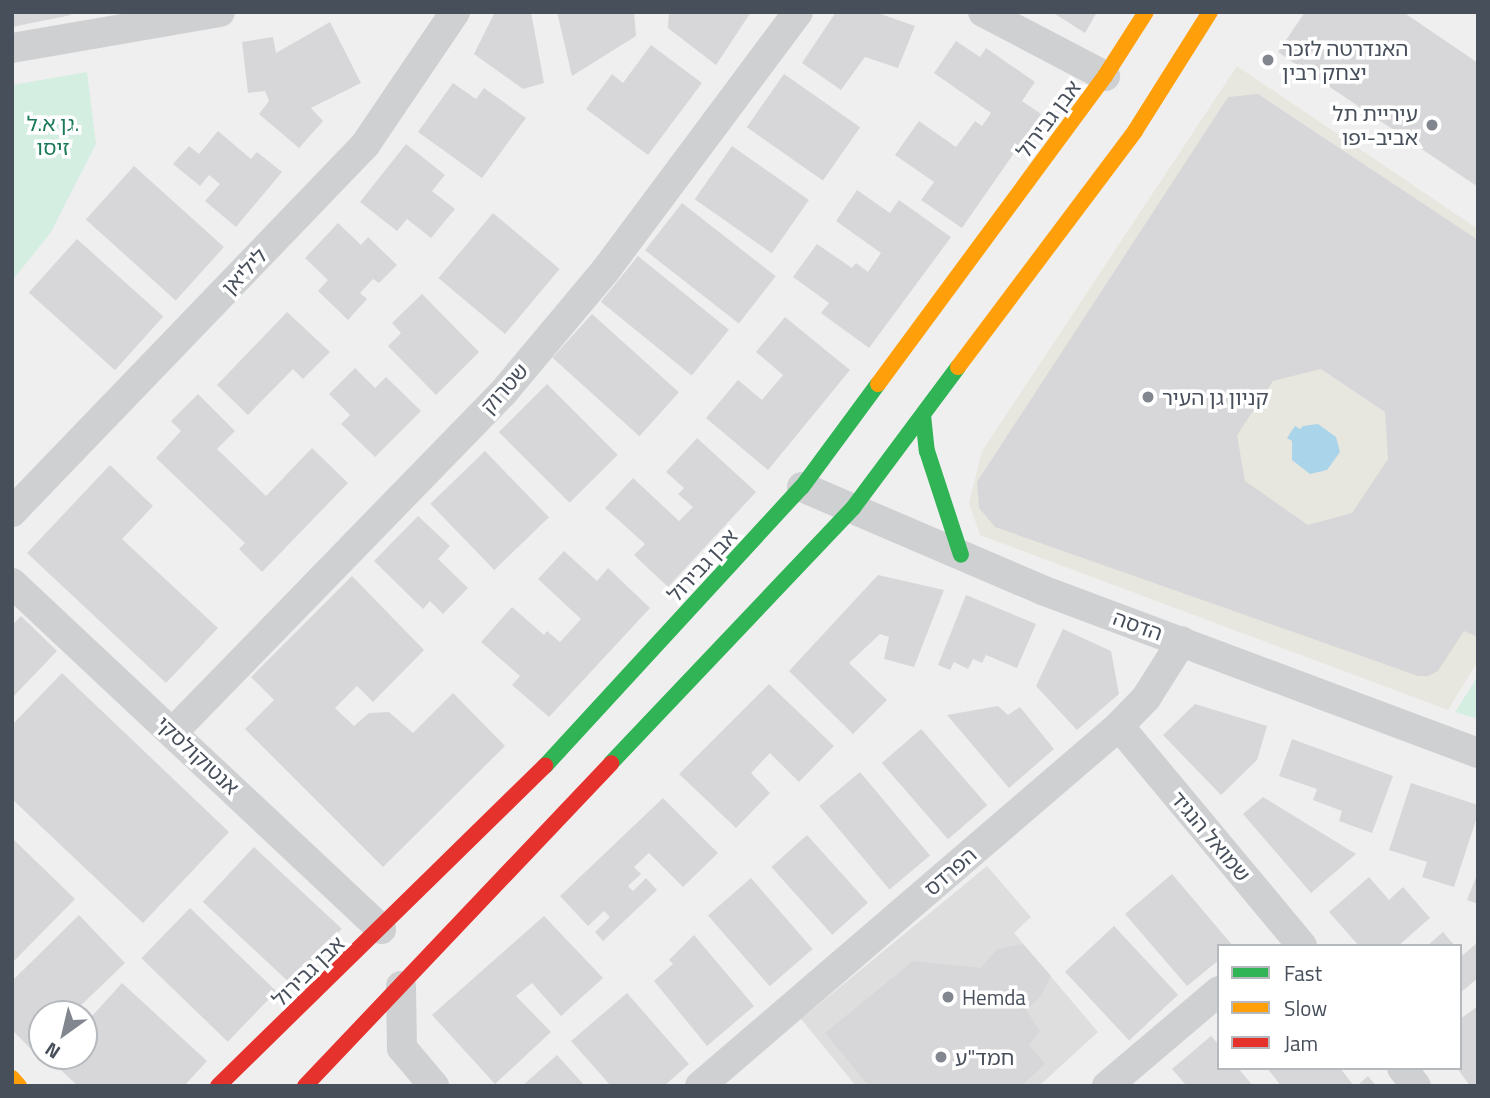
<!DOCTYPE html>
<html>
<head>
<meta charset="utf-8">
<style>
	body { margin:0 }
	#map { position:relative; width:1490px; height:1098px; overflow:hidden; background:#f0efef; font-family:"Titillium Web","Noto Sans Hebrew",sans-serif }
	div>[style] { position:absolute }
	.commercial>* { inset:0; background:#e8e7df }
	.education>* { inset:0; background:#dededf }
	.green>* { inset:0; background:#d4eee1 }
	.water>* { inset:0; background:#aad4ea }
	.building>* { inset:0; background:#d7d7d9; transform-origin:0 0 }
	.street>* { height:30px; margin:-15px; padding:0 15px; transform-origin:15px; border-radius:15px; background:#ced0d2 }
	.fast>* { height:16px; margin:-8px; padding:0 8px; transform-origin:8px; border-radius:8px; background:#30b455 }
	.slow>* { height:16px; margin:-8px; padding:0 8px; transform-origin:8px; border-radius:8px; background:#ff9f0a }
	.jam>* { height:16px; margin:-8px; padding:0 8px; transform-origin:8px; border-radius:8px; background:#e5322d }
	.dots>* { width:19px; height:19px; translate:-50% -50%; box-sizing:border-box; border:4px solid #fff; border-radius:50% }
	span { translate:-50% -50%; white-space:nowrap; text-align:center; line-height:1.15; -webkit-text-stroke:7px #fff; paint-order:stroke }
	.poi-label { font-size:21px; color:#474f5b }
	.left { translate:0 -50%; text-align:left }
	.right { translate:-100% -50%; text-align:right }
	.street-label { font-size:21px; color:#474f5b }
	.park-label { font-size:21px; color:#1a7a57 }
	.frame { position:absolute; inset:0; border:14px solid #474f5b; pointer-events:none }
	.legend { position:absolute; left:1217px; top:944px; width:245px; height:126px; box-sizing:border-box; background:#fff; border:2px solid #b5b9bd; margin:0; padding:9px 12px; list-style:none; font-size:21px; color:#474f5b }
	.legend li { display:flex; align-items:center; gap:14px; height:35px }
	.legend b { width:35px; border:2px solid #b5b9bd }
	.north { position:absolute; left:28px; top:1000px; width:70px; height:70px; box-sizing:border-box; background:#fff; border:2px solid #b5b9bd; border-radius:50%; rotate:214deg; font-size:19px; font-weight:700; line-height:28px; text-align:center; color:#474f5b }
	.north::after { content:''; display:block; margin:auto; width:24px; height:32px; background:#82878f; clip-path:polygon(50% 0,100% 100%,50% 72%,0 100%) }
</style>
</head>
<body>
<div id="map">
	<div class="commercial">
		<i style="clip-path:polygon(1237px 66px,1478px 229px,1478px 661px,1448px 710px,980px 535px,969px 503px,982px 451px)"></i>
	</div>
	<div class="education">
		<i style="clip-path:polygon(987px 866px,1031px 917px,1014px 933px,1098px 1032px,1039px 1086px,856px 1086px,801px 1019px)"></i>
	</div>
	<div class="green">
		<i style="clip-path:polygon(87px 72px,96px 144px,51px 232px,12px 281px,12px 85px)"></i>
		<i style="clip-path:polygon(1478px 676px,1478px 719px,1455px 712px)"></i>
	</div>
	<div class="water">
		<i style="clip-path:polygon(1318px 424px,1336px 437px,1340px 452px,1327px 470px,1310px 474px,1292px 460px,1292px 441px,1287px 438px,1295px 426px,1300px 429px,1303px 426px)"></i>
	</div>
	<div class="building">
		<i style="clip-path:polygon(12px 12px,70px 12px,71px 15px,12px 27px)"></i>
		<i style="clip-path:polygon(495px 12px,531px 12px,544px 83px,523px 89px,474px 54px)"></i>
		<i style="clip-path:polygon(557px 12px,634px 12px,636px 36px,572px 76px)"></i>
		<i style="clip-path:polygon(669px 12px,751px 12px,716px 65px,668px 28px)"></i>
		<i style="clip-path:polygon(836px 12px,875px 12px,915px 26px,898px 68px,865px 57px,841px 90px,802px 63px)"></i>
		<i style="clip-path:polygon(1052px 12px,1097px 12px,1085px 33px)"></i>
		<i style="clip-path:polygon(1305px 12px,1403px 12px,1478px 63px,1478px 187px,1278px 52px)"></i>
		<i style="clip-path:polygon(330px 22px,361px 83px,311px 108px,323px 121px,299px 148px,259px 114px,269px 101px,265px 91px,248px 93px,242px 42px,273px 37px,276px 53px)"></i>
		<i style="clip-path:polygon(956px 41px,980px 57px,986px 48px,1035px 82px,1022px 101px,1041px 114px,962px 228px,921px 200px,934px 182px,895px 155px,919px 121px,956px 147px,975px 121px,982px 126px,991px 113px,934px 73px)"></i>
		<i style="clip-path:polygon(651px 45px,702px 83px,648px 155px,586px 109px,612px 74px,623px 83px)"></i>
		<i style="left:784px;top:74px;width:93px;height:65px;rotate:35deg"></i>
		<i style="clip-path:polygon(453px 83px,476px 99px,484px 88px,526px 118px,482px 178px,418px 132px)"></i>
		<i style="clip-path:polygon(evenodd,1258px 94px,1478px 240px,1478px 637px,1464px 631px,1438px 671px,1428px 676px,1418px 676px,995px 527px,979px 508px,977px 482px,1228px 97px,1258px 94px,1321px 369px,1385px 412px,1388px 459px,1352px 513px,1308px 525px,1245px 481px,1237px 435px,1273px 381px,1321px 369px)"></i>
		<i style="clip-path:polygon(218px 131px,251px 159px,257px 152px,282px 172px,236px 227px,205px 201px,220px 184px,209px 175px,200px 186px,173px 164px,189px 146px,199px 154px)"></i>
		<i style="clip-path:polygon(406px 144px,445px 175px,432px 191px,455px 209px,431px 238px,407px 219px,397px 231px,360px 202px)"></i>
		<i style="left:732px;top:146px;width:94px;height:65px;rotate:35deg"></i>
		<i style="left:134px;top:166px;width:121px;height:72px;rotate:42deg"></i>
		<i style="clip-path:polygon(857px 190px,890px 213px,899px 200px,951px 237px,869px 348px,821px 313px,829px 303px,793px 277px,817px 244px,852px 268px,856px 263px,868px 272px,881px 253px,836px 221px)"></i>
		<i style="left:682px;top:203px;width:119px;height:60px;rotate:38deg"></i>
		<i style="left:493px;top:213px;width:87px;height:85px;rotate:40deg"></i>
		<i style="clip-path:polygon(338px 223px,361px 245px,368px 237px,397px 265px,379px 283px,373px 279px,360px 293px,367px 299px,348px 320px,318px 291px,328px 280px,305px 258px)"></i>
		<i style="left:77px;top:239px;width:116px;height:72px;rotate:42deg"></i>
		<i style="left:638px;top:256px;width:117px;height:59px;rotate:39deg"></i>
		<i style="clip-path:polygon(422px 294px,479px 352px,436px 395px,388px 346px,401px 333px,392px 323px)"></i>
		<i style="clip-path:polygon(287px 312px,330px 352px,303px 379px,293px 369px,248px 415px,217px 385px)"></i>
		<i style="left:592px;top:314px;width:117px;height:59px;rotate:42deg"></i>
		<i style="clip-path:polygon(785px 317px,850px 370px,768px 470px,706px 418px,738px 380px,762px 400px,783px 375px,756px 352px)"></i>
		<i style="clip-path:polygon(355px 368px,375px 388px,386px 377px,421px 411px,375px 457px,341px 424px,350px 415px,329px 394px)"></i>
		<i style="left:547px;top:384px;width:100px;height:68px;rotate:45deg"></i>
		<i style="clip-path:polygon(198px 394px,235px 431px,217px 449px,266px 496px,312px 448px,348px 483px,262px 572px,239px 549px,245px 543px,156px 458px,181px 431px,171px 421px)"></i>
		<i style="clip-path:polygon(697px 438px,756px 492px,668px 587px,634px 555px,645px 544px,605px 508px,633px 478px,679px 521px,693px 507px,678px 494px,684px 488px,666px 472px)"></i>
		<i style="left:485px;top:451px;width:92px;height:76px;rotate:46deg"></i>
		<i style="clip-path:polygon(110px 465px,153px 506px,122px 539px,218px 628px,166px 683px,27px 553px)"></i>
		<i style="clip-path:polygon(418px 516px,450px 546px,438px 559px,468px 588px,443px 614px,430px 601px,423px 609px,374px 561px)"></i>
		<i style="clip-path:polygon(564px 551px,597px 581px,608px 568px,650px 608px,549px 717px,512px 685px,520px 676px,481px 642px,512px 607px,544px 635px,547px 631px,560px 642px,581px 619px,538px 579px)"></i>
		<i style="clip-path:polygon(878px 575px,944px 590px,914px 667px,884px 659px,889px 637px,880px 634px,849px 663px,887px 700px,853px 734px,789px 671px)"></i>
		<i style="clip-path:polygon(352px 576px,424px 650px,373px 702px,357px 686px,335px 708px,354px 726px,369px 713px,389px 712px,413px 733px,453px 693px,505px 746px,383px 867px,245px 729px,274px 700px,251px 677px)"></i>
		<i style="clip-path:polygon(966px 595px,1036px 624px,1017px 668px,986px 655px,982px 663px,973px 659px,968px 669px,954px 662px,950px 670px,938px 665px)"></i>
		<i style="clip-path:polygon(21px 616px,57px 651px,12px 698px,12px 625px)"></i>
		<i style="clip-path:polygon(1063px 629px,1111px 651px,1119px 694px,1077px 730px,1036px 686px)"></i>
		<i style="clip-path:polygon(62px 673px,229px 832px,143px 923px,12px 799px,12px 725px)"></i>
		<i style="clip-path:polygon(769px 684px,834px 746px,799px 782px,770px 753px,751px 773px,770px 793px,736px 828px,679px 774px)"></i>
		<i style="clip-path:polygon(1195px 704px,1267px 726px,1257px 760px,1221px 795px,1163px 735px)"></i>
		<i style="clip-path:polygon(998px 706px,1008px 715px,1020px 707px,1054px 749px,1009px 788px,947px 715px)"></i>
		<i style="left:921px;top:729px;width:101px;height:52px;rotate:49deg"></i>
		<i style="clip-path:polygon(1292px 739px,1393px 776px,1372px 833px,1339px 821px,1342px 811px,1313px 800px,1317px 789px,1279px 776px)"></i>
		<i style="left:860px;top:772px;width:109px;height:53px;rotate:50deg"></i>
		<i style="clip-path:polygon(1411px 783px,1478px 805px,1478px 814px,1454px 887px,1422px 877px,1427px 862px,1389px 850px)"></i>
		<i style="clip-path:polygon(1263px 797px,1356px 854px,1311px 893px,1243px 814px)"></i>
		<i style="clip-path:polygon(663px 798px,718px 853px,683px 887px,649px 853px,634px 867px,641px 874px,628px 886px,633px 891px,646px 878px,657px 890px,603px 941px,595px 932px,610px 917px,604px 911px,588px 926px,560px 896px)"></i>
		<i style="left:807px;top:835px;width:91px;height:48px;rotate:48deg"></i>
		<i style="clip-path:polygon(12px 838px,75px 899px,12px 963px)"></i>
		<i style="left:254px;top:847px;width:120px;height:75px;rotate:43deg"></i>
		<i style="clip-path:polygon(1478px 872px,1478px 904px,1467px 900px)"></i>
		<i style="clip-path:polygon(1172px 874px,1233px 946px,1219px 946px,1219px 960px,1187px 986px,1125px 914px)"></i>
		<i style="clip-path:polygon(1369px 877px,1389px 900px,1403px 887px,1430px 918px,1398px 946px,1359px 946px,1329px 912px)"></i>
		<i style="left:751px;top:878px;width:94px;height:57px;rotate:49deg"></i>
		<i style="left:190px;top:908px;width:120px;height:70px;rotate:44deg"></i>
		<i style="clip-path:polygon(79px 915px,125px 963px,72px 1014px,42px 1014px,42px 1043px,33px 1051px,12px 1030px,12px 981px)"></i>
		<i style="clip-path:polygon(544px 916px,603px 978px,561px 1016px,532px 983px,516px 996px,551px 1032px,495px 1084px,432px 1015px)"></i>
		<i style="left:1114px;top:926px;width:94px;height:67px;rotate:47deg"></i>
		<i style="clip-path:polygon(1443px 932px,1455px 946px,1427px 946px)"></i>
		<i style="clip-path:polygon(694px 935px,754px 1006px,707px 1046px,654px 981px,673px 964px,669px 960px)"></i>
		<i style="clip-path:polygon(1478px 942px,1478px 978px,1460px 993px,1460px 951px,1463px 955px)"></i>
		<i style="clip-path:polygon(1023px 944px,1051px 976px,1040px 997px,1026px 1010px,1040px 1031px,1029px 1045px,1045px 1064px,1021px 1086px,869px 1086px,825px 1033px,913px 961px,981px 968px,997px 949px)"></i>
		<i style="clip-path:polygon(122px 983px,207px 1061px,184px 1086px,78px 1086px,51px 1061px,55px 1056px,84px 1056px,84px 1025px)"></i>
		<i style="clip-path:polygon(627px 993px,689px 1064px,664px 1086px,611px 1086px,571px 1041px)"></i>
		<i style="clip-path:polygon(1478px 1006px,1478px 1086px,1470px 1086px,1457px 1068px,1460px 1068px,1460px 1019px)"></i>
		<i style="clip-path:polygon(1211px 1036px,1219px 1045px,1219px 1068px,1238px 1068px,1253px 1086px,1187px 1086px,1172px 1069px)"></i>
		<i style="clip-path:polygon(557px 1055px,585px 1086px,522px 1086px)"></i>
		<i style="clip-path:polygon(1267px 1068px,1340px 1068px,1354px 1086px,1281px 1086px)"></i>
		<i style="clip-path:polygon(1368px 1076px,1376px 1086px,1357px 1086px)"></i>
	</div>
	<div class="street">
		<i style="left:983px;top:12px;width:138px;rotate:27.7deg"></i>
		<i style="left:12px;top:48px;width:211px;rotate:-9.8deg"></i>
		<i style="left:802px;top:487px;width:261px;rotate:23.2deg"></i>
		<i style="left:1042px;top:590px;width:465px;rotate:20.5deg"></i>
		<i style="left:12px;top:512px;width:509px;rotate:-46.11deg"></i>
		<i style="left:365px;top:145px;width:161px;rotate:-55.9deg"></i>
		<i style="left:12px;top:583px;width:506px;rotate:43.16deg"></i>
		<i style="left:1119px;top:726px;width:286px;rotate:50.2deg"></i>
		<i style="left:173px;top:732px;width:472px;rotate:-45.8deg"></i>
		<i style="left:502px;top:394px;width:160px;rotate:-50.1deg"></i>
		<i style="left:605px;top:271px;width:323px;rotate:-53.3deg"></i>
		<i style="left:401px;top:986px;width:62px;rotate:89.1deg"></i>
		<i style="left:402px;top:1048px;width:50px;rotate:49.9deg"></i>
		<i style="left:1402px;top:1068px;width:23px;rotate:52deg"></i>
		<i style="left:700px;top:1086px;width:552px;rotate:-40.67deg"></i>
		<i style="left:1119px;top:726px;width:39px;rotate:-46deg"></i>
		<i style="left:1146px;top:698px;width:67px;rotate:-57.7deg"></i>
		<i style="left:1107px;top:1086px;width:147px;rotate:-40.3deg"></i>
	</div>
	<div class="fast">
		<i style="left:923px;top:415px;width:36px;rotate:84deg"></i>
		<i style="left:927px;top:451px;width:109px;rotate:71.9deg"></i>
		<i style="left:611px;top:763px;width:352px;rotate:-46.5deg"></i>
		<i style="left:853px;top:508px;width:176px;rotate:-53.3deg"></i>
		<i style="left:545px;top:766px;width:379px;rotate:-47.4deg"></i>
		<i style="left:802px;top:487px;width:128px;rotate:-53.6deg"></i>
	</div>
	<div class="slow">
		<i style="left:958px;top:367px;width:295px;rotate:-53.1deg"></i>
		<i style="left:1135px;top:131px;width:141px;rotate:-57.8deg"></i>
		<i style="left:878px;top:384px;width:383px;rotate:-53.6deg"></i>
		<i style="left:1105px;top:76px;width:76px;rotate:-57.4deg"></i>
		<i style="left:12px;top:1078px;width:11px;rotate:49deg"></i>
	</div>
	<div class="jam">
		<i style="left:218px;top:1086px;width:458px;rotate:-44.4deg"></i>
		<i style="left:305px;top:1086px;width:445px;rotate:-46.5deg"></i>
	</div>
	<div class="dots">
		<i style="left:1268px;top:60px;background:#82878f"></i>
		<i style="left:1432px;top:125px;background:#82878f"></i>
		<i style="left:1148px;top:397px;background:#82878f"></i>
		<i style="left:948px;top:997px;background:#82878f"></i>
		<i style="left:941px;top:1057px;background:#82878f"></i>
	</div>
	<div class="poi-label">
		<span class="left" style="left:1282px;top:60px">האנדרטה לזכר<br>יצחק רבין</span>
		<span class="right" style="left:1418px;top:125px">עיריית תל<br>אביב-יפו</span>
		<span class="left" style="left:1162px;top:397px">קניון גן העיר</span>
		<span class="left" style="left:962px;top:997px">Hemda</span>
		<span class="left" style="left:955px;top:1057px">חמד"ע</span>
	</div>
	<div class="street-label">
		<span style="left:1048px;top:119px;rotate:-53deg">אבן גבירול</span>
		<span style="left:244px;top:271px;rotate:-46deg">ליליאן</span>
		<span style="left:504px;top:388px;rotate:-48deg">שטרוק</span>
		<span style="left:702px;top:565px;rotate:-47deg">אבן גבירול</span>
		<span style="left:1138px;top:625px;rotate:20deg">הדסה</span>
		<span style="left:198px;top:755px;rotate:43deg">אנטוקולסקי</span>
		<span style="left:1211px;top:836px;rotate:50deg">שמואל הנגיד</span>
		<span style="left:950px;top:871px;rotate:-41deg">הפרדס</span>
		<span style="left:308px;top:971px;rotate:-44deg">אבן גבירול</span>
	</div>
	<div class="park-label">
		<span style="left:53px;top:135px">גן א.ל.<br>זיסו</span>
	</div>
	<div class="frame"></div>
	<ul class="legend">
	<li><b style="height:9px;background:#30b455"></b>Fast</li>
	<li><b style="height:9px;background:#ff9f0a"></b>Slow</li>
	<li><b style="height:9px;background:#e5322d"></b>Jam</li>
	</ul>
	<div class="north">N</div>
</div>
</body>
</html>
